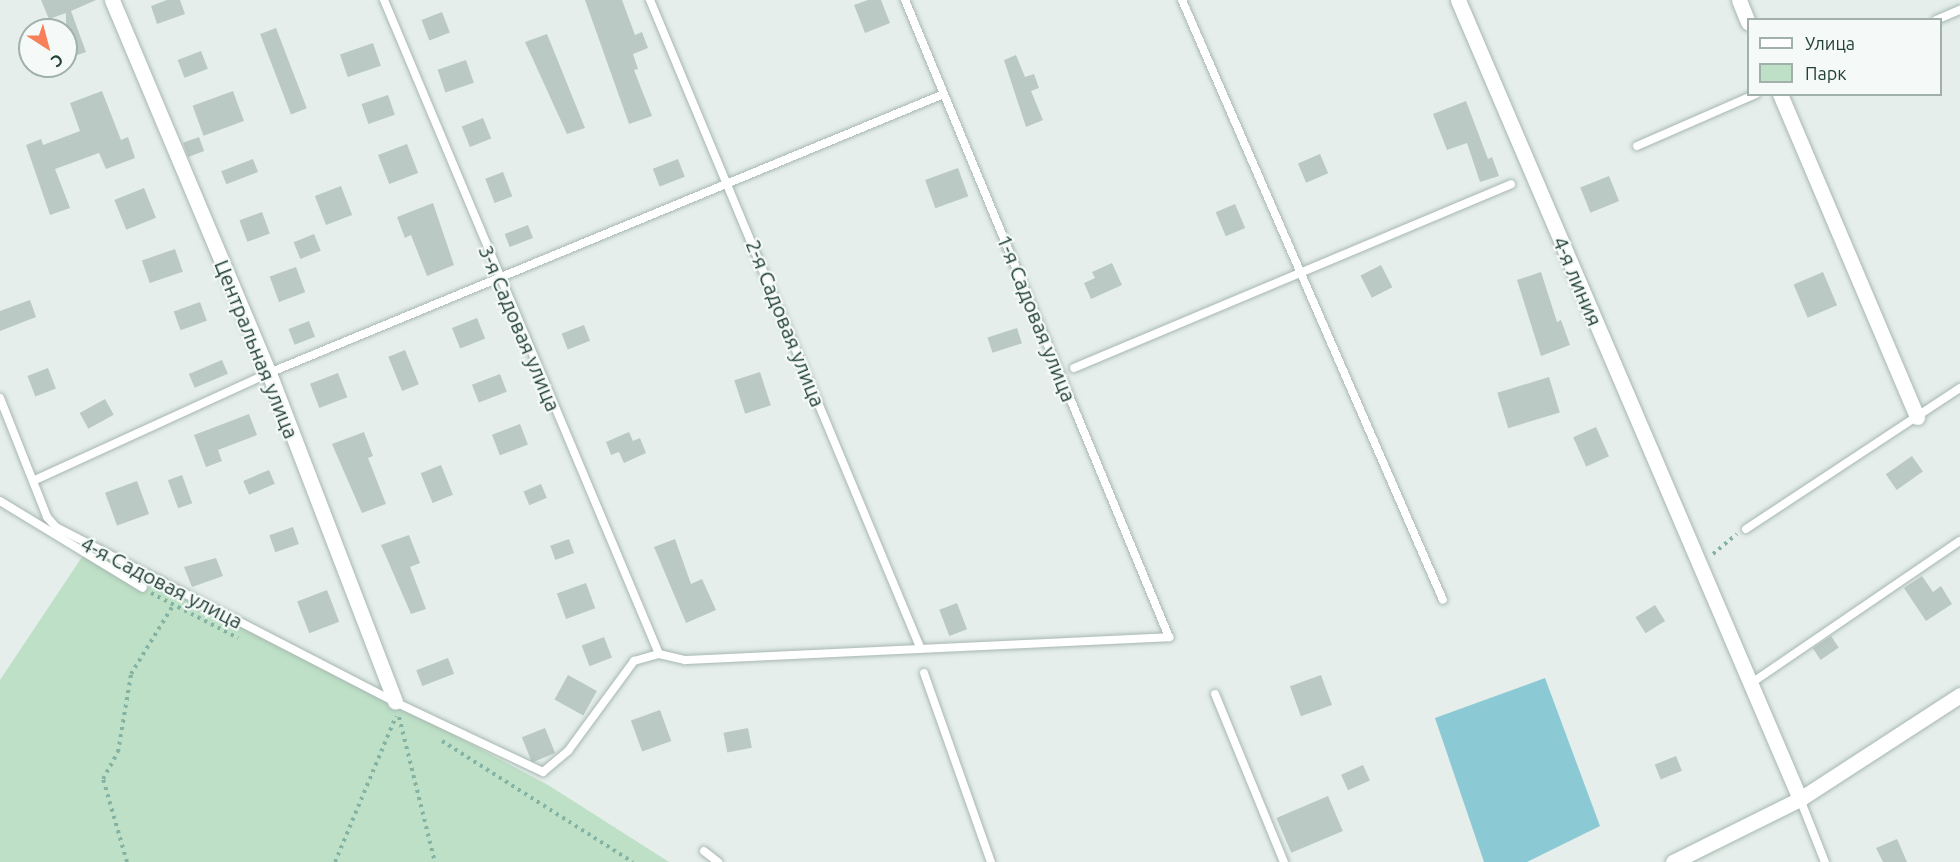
<!DOCTYPE html>
<html>
<head>
<meta charset="utf-8">
<style>
	body { margin:0 }
	#map { position:relative; width:1960px; height:862px; overflow:hidden; background:#e5eeea; font-family:Ubuntu,sans-serif }
	div>[style] { position:absolute }
	.green>* { inset:0; background:#bde0c6 }
	.water>* { inset:0; background:#8bcad5 }
	.building>* { inset:0; background:#bac9c3; transform-origin:0 0 }
	.path>* { height:4px; margin-top:-2px; transform-origin:0; background:repeating-linear-gradient(90deg,#84b3a4 0 3px,transparent 0 7.5px) }
	.roads { filter:drop-shadow(0 0 2px #a7b7b1) drop-shadow(0 0 2px #a7b7b1) }
	.lane>* { height:8px; margin:-4px; padding:0 4px; transform-origin:4px; border-radius:4px; background:#fff }
	.street>* { height:15px; margin:-7.5px; padding:0 7.5px; transform-origin:7.5px; border-radius:7.5px; background:#fff }
	span { translate:-50% -50%; white-space:nowrap; text-align:center; line-height:1.15; -webkit-text-stroke:4.5px #f5faf8; paint-order:stroke }
	.street-label { font-size:21px; color:#234139 }
	.legend { position:absolute; left:1747px; top:18px; width:195px; height:78px; box-sizing:border-box; background:#f5faf8; border:2px solid #a1b0ac; margin:0; padding:8px 10px; list-style:none; font-size:18px; color:#234139 }
	.legend li { display:flex; align-items:center; gap:12px; height:30px }
	.legend b { width:30px; border:2px solid #a1b0ac }
	.north { position:absolute; left:18px; top:18px; width:60px; height:60px; box-sizing:border-box; background:#f5faf8; border:2px solid #a1b0ac; border-radius:50%; rotate:144deg; font-size:16px; font-weight:700; line-height:24px; text-align:center; color:#234139 }
	.north::after { content:''; display:block; margin:auto; width:21px; height:27px; background:#f77f5a; clip-path:polygon(50% 0,100% 100%,50% 72%,0 100%) }
</style>
</head>
<body>
<div id="map">
	<div class="green">
		<i style="clip-path:polygon(92px 542px,548px 785px,669px 862px,0 862px,0 680px)"></i>
	</div>
	<div class="water">
		<i style="clip-path:polygon(1545px 678px,1600px 826px,1527px 862px,1484px 862px,1435px 718px)"></i>
	</div>
	<div class="building">
		<i style="clip-path:polygon(41px 0,96px 0,71px 11px,86px 52px,66px 59px,66px 13px,49px 19px)"></i>
		<i style="clip-path:polygon(167px 0,180px 0,185px 14px,157px 24px,151px 6px)"></i>
		<i style="clip-path:polygon(585px 0,622px 0,635px 35px,642px 32px,648px 48px,633px 54px,638px 69px,634px 70px,652px 116px,629px 124px)"></i>
		<i style="clip-path:polygon(868px 0,881px 0,890px 23px,865px 33px,854px 5px)"></i>
		<i style="left:442px;top:12px;width:22px;height:22px;rotate:69deg"></i>
		<i style="left:276px;top:28px;width:86px;height:17px;rotate:69deg"></i>
		<i style="clip-path:polygon(547px 34px,585px 128px,567px 134px,525px 42px)"></i>
		<i style="left:373px;top:43px;width:24px;height:35px;rotate:71deg"></i>
		<i style="left:201px;top:51px;width:19px;height:25px;rotate:69deg"></i>
		<i style="clip-path:polygon(1016px 55px,1025px 77px,1034px 74px,1039px 88px,1031px 91px,1043px 120px,1026px 127px,1004px 60px)"></i>
		<i style="left:466px;top:60px;width:24px;height:30px;rotate:71deg"></i>
		<i style="clip-path:polygon(102px 91px,121px 140px,128px 137px,135px 158px,106px 169px,99px 153px,55px 169px,70px 208px,50px 215px,26px 145px,41px 139px,43px 145px,80px 131px,70px 103px)"></i>
		<i style="left:233px;top:91px;width:32px;height:43px;rotate:70deg"></i>
		<i style="left:388px;top:95px;width:21px;height:28px;rotate:71deg"></i>
		<i style="clip-path:polygon(1466px 101px,1488px 159px,1492px 157px,1499px 176px,1480px 182px,1467px 143px,1447px 150px,1433px 114px)"></i>
		<i style="left:483px;top:118px;width:22px;height:23px;rotate:68deg"></i>
		<i style="left:199px;top:137px;width:15px;height:17px;rotate:70deg"></i>
		<i style="left:407px;top:144px;width:31px;height:31px;rotate:69deg"></i>
		<i style="left:1320px;top:154px;width:21px;height:24px;rotate:67deg"></i>
		<i style="left:253px;top:159px;width:14px;height:34px;rotate:69deg"></i>
		<i style="left:678px;top:159px;width:19px;height:27px;rotate:69deg"></i>
		<i style="left:958px;top:168px;width:30px;height:35px;rotate:70deg"></i>
		<i style="left:503px;top:172px;width:26px;height:19px;rotate:69deg"></i>
		<i style="left:1609px;top:176px;width:27px;height:31px;rotate:68deg"></i>
		<i style="left:341px;top:186px;width:31px;height:28px;rotate:69deg"></i>
		<i style="left:144px;top:188px;width:32px;height:32px;rotate:68deg"></i>
		<i style="clip-path:polygon(433px 203px,454px 265px,427px 276px,411px 235px,405px 238px,397px 217px)"></i>
		<i style="left:1235px;top:204px;width:26px;height:21px;rotate:67deg"></i>
		<i style="left:262px;top:212px;width:23px;height:24px;rotate:70deg"></i>
		<i style="left:528px;top:225px;width:14px;height:25px;rotate:69deg"></i>
		<i style="left:314px;top:234px;width:18px;height:22px;rotate:68deg"></i>
		<i style="left:175px;top:249px;width:24px;height:35px;rotate:71deg"></i>
		<i style="clip-path:polygon(1112px 263px,1122px 285px,1091px 299px,1084px 283px,1095px 278px,1092px 272px)"></i>
		<i style="left:1381px;top:265px;width:25px;height:23px;rotate:63deg"></i>
		<i style="left:296px;top:267px;width:27px;height:28px;rotate:70deg"></i>
		<i style="clip-path:polygon(1541px 272px,1557px 322px,1561px 320px,1570px 345px,1541px 356px,1517px 280px)"></i>
		<i style="left:1823px;top:272px;width:36px;height:32px;rotate:67deg"></i>
		<i style="clip-path:polygon(30px 300px,36px 317px,0 331px,0 311px)"></i>
		<i style="left:200px;top:302px;width:20px;height:28px;rotate:70deg"></i>
		<i style="left:477px;top:318px;width:22px;height:27px;rotate:68deg"></i>
		<i style="left:309px;top:321px;width:17px;height:22px;rotate:69deg"></i>
		<i style="left:584px;top:325px;width:17px;height:24px;rotate:69deg"></i>
		<i style="left:1017px;top:328px;width:16px;height:31px;rotate:72deg"></i>
		<i style="left:405px;top:350px;width:37px;height:18px;rotate:68deg"></i>
		<i style="left:222px;top:360px;width:15px;height:36px;rotate:67deg"></i>
		<i style="left:48px;top:368px;width:22px;height:22px;rotate:69deg"></i>
		<i style="left:760px;top:372px;width:35px;height:27px;rotate:72deg"></i>
		<i style="left:338px;top:373px;width:26px;height:30px;rotate:69deg"></i>
		<i style="left:500px;top:374px;width:19px;height:30px;rotate:69deg"></i>
		<i style="left:1549px;top:377px;width:37px;height:54px;rotate:73deg"></i>
		<i style="left:105px;top:399px;width:18px;height:29px;rotate:61deg"></i>
		<i style="clip-path:polygon(249px 414px,257px 435px,218px 450px,222px 461px,206px 467px,194px 435px)"></i>
		<i style="left:520px;top:424px;width:22px;height:30px;rotate:69deg"></i>
		<i style="left:1596px;top:427px;width:32px;height:25px;rotate:66deg"></i>
		<i style="clip-path:polygon(364px 432px,373px 456px,368px 458px,386px 504px,362px 513px,332px 444px)"></i>
		<i style="clip-path:polygon(629px 432px,633px 441px,640px 438px,646px 453px,624px 463px,619px 452px,611px 455px,606px 442px)"></i>
		<i style="left:1912px;top:456px;width:19px;height:32px;rotate:55deg"></i>
		<i style="left:441px;top:465px;width:32px;height:22px;rotate:68deg"></i>
		<i style="left:269px;top:470px;width:15px;height:28px;rotate:67deg"></i>
		<i style="left:182px;top:475px;width:30px;height:15px;rotate:70deg"></i>
		<i style="left:137px;top:481px;width:35px;height:34px;rotate:70deg"></i>
		<i style="left:541px;top:484px;width:15px;height:19px;rotate:67deg"></i>
		<i style="left:293px;top:527px;width:18px;height:25px;rotate:71deg"></i>
		<i style="clip-path:polygon(409px 535px,420px 563px,410px 567px,426px 609px,411px 614px,381px 545px)"></i>
		<i style="left:569px;top:539px;width:15px;height:20px;rotate:70deg"></i>
		<i style="clip-path:polygon(675px 539px,691px 584px,702px 579px,716px 610px,686px 623px,654px 547px)"></i>
		<i style="clip-path:polygon(216px 558px,223px 576px,192px 587px,184px 567px)"></i>
		<i style="clip-path:polygon(1922px 576px,1933px 592px,1941px 586px,1952px 604px,1926px 621px,1904px 588px)"></i>
		<i style="left:586px;top:583px;width:27px;height:31px;rotate:70deg"></i>
		<i style="left:327px;top:590px;width:34px;height:32px;rotate:69deg"></i>
		<i style="left:957px;top:603px;width:28px;height:19px;rotate:69deg"></i>
		<i style="left:1655px;top:605px;width:19px;height:23px;rotate:58deg"></i>
		<i style="left:1831px;top:636px;width:14px;height:22px;rotate:56deg"></i>
		<i style="left:604px;top:637px;width:22px;height:24px;rotate:69deg"></i>
		<i style="left:448px;top:658px;width:17px;height:34px;rotate:69deg"></i>
		<i style="left:568px;top:675px;width:33px;height:28px;rotate:29deg"></i>
		<i style="left:1321px;top:675px;width:32px;height:33px;rotate:70deg"></i>
		<i style="left:660px;top:710px;width:33px;height:31px;rotate:70deg"></i>
		<i style="left:545px;top:728px;width:27px;height:25px;rotate:68deg"></i>
		<i style="left:748px;top:728px;width:20px;height:25px;rotate:79deg"></i>
		<i style="left:1676px;top:756px;width:16px;height:23px;rotate:68deg"></i>
		<i style="left:1363px;top:765px;width:17px;height:24px;rotate:66deg"></i>
		<i style="left:1328px;top:796px;width:38px;height:56px;rotate:67deg"></i>
		<i style="clip-path:polygon(1897px 839px,1907px 862px,1883px 862px,1876px 848px)"></i>
	</div>
	<div class="path">
		<i style="left:1713px;top:554px;width:31px;rotate:-40deg"></i>
		<i style="left:151px;top:593px;width:98px;rotate:27.3deg"></i>
		<i style="left:399px;top:717px;width:149px;rotate:76.1deg"></i>
		<i style="left:442px;top:741px;width:226px;rotate:32.4deg"></i>
		<i style="left:127px;top:862px;width:86px;rotate:-106.1deg"></i>
		<i style="left:103px;top:779px;width:31px;rotate:-61deg"></i>
		<i style="left:118px;top:752px;width:79px;rotate:-80.5deg"></i>
		<i style="left:131px;top:674px;width:79px;rotate:-58.5deg"></i>
		<i style="left:335px;top:862px;width:158px;rotate:-67.3deg"></i>
	</div>
	<div class="roads">
		<div class="lane">
			<i style="left:384px;top:0;width:709px;rotate:67.19deg"></i>
			<i style="left:650px;top:0;width:701px;rotate:67.35deg"></i>
			<i style="left:1182px;top:0;width:654px;rotate:66.49deg"></i>
			<i style="left:1936px;top:20px;width:26px;rotate:-23deg"></i>
			<i style="left:1637px;top:146px;width:130px;rotate:-23.6deg"></i>
			<i style="left:1074px;top:368px;width:474px;rotate:-22.8deg"></i>
			<i style="left:0;top:398px;width:128px;rotate:68.4deg"></i>
			<i style="left:47px;top:517px;width:13px;rotate:48deg"></i>
			<i style="left:56px;top:527px;width:382px;rotate:27.3deg"></i>
			<i style="left:395px;top:702px;width:164px;rotate:25.3deg"></i>
			<i style="left:543px;top:772px;width:33px;rotate:-40deg"></i>
			<i style="left:568px;top:751px;width:112px;rotate:-53.7deg"></i>
			<i style="left:634px;top:661px;width:26px;rotate:-16deg"></i>
			<i style="left:659px;top:654px;width:27px;rotate:13deg"></i>
			<i style="left:685px;top:660px;width:485px;rotate:-2.7deg"></i>
			<i style="left:1169px;top:637px;width:690px;rotate:-112.51deg"></i>
			<i style="left:35px;top:480px;width:257px;rotate:-24.6deg"></i>
			<i style="left:269px;top:373px;width:730px;rotate:-22.46deg"></i>
			<i style="left:0;top:501px;width:167px;rotate:31.3deg"></i>
			<i style="left:1746px;top:529px;width:256px;rotate:-33.4deg"></i>
			<i style="left:924px;top:673px;width:201px;rotate:70.5deg"></i>
			<i style="left:1750px;top:684px;width:254px;rotate:-34.3deg"></i>
			<i style="left:1215px;top:694px;width:182px;rotate:67.7deg"></i>
			<i style="left:1800px;top:799px;width:68px;rotate:68.4deg"></i>
			<i style="left:704px;top:851px;width:18px;rotate:38deg"></i>
		</div>
		<div class="street">
			<i style="left:112px;top:0;width:405px;rotate:67.2deg"></i>
			<i style="left:269px;top:373px;width:352px;rotate:69deg"></i>
			<i style="left:1458px;top:0;width:869px;rotate:66.83deg"></i>
			<i style="left:1739px;top:0;width:24px;rotate:68deg"></i>
			<i style="left:1780px;top:94px;width:351px;rotate:67deg"></i>
			<i style="left:1673px;top:862px;width:142px;rotate:-26.4deg"></i>
			<i style="left:1800px;top:799px;width:191px;rotate:-33deg"></i>
		</div>
	</div>
	<div class="street-label">
		<span style="left:1578px;top:281px;rotate:67deg">4-я линия</span>
		<span style="left:1037px;top:318px;rotate:68deg">1-я Садовая улица</span>
		<span style="left:786px;top:323px;rotate:68deg">2-я Садовая улица</span>
		<span style="left:520px;top:328px;rotate:67deg">3-я Садовая улица</span>
		<span style="left:257px;top:349px;rotate:68deg">Центральная улица</span>
		<span style="left:162px;top:582px;rotate:27deg">4-я Садовая улица</span>
	</div>
	<ul class="legend">
	<li><b style="height:8px;background:#fff"></b>Улица</li>
	<li><b style="height:16px;background:#bde0c6"></b>Парк</li>
	</ul>
	<div class="north">С</div>
</div>
</body>
</html>
